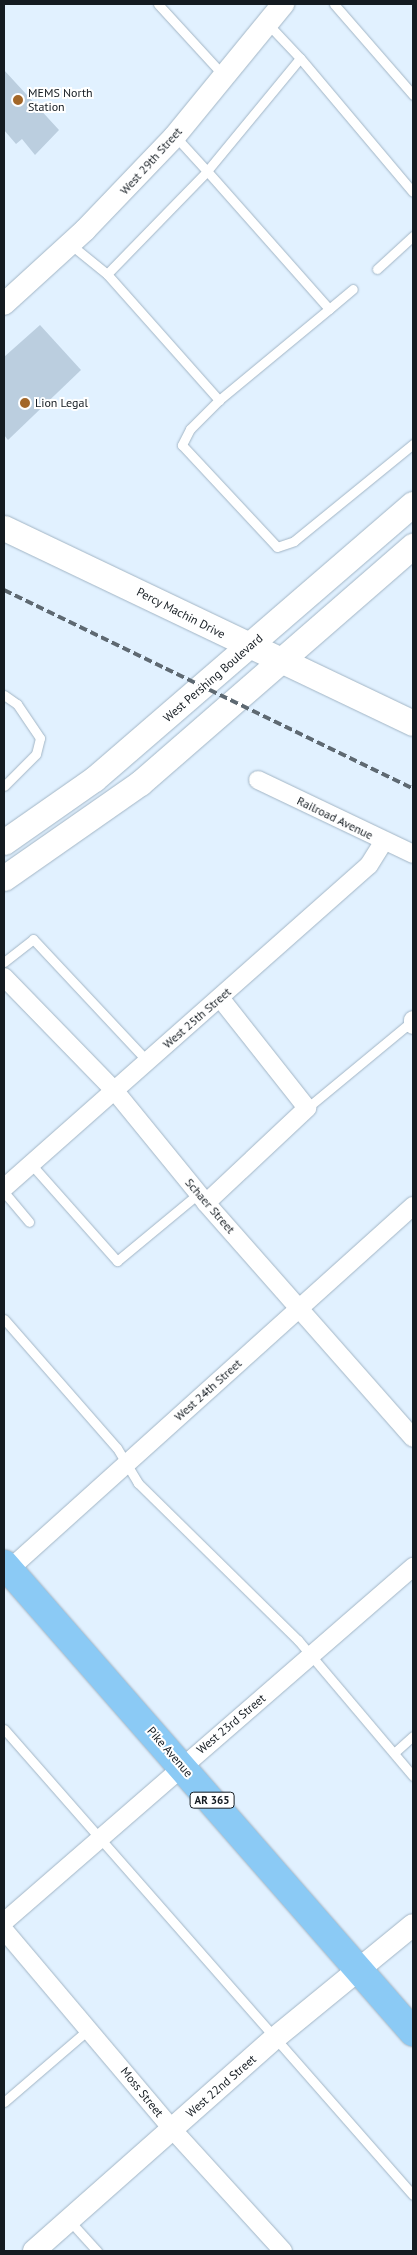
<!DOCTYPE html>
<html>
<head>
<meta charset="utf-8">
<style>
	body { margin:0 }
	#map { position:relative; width:417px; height:2255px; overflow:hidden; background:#e1f1ff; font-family:"PT Sans",sans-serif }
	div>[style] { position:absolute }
	.building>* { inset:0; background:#bbcedf }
	.roads { filter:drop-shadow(0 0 1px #a2b5c5) drop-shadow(0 0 1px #a2b5c5) }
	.service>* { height:9px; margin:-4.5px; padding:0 4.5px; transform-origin:4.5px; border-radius:4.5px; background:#fff }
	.minor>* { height:18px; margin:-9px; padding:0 9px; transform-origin:9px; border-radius:9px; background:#fff }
	.tertiary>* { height:22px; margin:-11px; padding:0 11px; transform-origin:11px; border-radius:11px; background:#fff }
	.secondary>* { height:25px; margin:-12.5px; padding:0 12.5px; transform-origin:12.5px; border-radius:12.5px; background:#fff }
	.primary>* { height:28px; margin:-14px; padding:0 14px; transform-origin:14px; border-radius:14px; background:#8bcaf5 }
	.rail>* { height:4px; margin-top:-2px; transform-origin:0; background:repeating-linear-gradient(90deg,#5e6972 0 8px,transparent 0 12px) }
	.dots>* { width:14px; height:14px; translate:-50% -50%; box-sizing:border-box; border:2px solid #fff; border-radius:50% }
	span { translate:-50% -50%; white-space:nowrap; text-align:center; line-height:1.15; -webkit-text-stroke:4px #fff; paint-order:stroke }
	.shield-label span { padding:1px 4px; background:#fff; border:1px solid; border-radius:4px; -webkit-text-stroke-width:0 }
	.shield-label { font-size:11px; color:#141b21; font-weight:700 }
	.poi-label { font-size:12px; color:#141b21 }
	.left { translate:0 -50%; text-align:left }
	.street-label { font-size:12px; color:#141b21 }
	.frame { position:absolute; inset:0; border:5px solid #141b21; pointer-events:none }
</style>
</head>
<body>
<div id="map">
	<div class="building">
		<i style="clip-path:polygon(4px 70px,59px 130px,35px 155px,22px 139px,16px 144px,4px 130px)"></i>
		<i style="clip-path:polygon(40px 325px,81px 370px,8px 440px,4px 435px,4px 357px)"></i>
	</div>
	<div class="roads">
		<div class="service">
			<i style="left:158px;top:4px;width:98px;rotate:47.5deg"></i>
			<i style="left:334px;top:4px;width:121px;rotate:49deg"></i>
			<i style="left:300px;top:58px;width:175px;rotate:49.9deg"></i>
			<i style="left:175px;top:136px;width:47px;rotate:47.6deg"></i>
			<i style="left:207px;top:171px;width:146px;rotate:-50.5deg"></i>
			<i style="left:300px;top:58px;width:48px;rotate:-133.3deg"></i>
			<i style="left:70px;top:244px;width:48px;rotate:39deg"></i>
			<i style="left:107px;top:274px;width:169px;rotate:48.4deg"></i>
			<i style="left:219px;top:400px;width:41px;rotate:135deg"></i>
			<i style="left:190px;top:429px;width:18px;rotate:117deg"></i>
			<i style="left:182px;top:445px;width:139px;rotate:47deg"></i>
			<i style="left:277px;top:547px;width:18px;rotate:-19deg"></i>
			<i style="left:294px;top:541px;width:154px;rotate:-39.2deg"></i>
			<i style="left:377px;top:269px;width:49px;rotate:-42.5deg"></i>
			<i style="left:107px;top:274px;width:144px;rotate:-45.8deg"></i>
			<i style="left:207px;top:171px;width:184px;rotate:48.5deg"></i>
			<i style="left:329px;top:309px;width:143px;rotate:140.4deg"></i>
			<i style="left:329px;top:309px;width:31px;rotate:-40deg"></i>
			<i style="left:4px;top:695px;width:16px;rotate:35deg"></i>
			<i style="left:17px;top:704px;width:41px;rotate:55.9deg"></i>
			<i style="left:40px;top:738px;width:16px;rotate:104deg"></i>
			<i style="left:36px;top:754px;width:45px;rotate:135deg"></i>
			<i style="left:4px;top:962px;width:37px;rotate:-38deg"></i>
			<i style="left:33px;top:939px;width:167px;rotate:46.9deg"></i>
			<i style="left:307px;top:1108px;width:135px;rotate:-39.6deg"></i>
			<i style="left:31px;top:1164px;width:130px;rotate:48.4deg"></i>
			<i style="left:117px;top:1261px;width:105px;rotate:-39.6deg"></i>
			<i style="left:4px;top:1192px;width:39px;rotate:50deg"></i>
			<i style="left:4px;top:1319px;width:171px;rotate:48.8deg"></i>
			<i style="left:117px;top:1448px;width:41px;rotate:59deg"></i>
			<i style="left:138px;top:1483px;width:224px;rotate:44.5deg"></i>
			<i style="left:298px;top:1640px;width:178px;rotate:49.8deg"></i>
			<i style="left:4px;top:1729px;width:620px;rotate:48.73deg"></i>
			<i style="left:394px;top:1753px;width:25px;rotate:-42deg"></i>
			<i style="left:4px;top:2102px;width:112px;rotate:-40.7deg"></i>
			<i style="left:69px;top:2220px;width:42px;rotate:47.9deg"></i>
		</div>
		<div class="minor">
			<i style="left:258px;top:780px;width:172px;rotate:25.5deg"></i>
			<i style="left:4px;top:977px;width:158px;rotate:45.8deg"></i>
			<i style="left:114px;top:1090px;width:146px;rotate:50.8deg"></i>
			<i style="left:206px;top:1203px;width:313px;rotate:48.6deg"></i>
			<i style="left:413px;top:1020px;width:5px;rotate:90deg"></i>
			<i style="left:4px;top:1188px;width:487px;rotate:-41.5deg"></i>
			<i style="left:369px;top:865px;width:28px;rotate:-58deg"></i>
			<i style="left:206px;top:1203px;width:139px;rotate:-43.2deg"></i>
			<i style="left:307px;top:1108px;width:140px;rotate:-128.3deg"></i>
			<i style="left:4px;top:1574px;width:550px;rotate:-41.98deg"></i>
			<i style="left:4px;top:1922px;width:542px;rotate:-40.96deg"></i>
			<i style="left:4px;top:1930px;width:260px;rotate:49.8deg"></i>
			<i style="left:172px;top:2129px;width:165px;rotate:47.7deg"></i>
		</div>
		<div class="tertiary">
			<i style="left:4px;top:304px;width:110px;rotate:-42.4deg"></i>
			<i style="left:85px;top:230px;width:130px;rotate:-46.2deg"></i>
			<i style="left:175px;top:136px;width:171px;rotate:-50.7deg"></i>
			<i style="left:34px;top:2251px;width:322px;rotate:-41.5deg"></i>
			<i style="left:275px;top:2038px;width:178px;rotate:-39.3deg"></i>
		</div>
		<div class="secondary">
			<i style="left:4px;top:528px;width:453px;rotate:25.5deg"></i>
			<i style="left:4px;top:842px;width:110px;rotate:-35deg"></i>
			<i style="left:94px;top:779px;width:421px;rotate:-40.8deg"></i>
			<i style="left:4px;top:878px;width:166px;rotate:-34.9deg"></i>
			<i style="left:140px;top:783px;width:362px;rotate:-41deg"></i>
		</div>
		<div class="primary">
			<i style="left:4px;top:1564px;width:622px;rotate:48.85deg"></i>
		</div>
	</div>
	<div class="rail">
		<i style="left:4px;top:590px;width:455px;rotate:25.9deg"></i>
	</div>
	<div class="dots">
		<i style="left:18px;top:100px;background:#a36729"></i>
		<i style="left:25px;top:403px;background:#a36729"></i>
	</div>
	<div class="shield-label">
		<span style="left:212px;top:1800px">AR 365</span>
	</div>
	<div class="poi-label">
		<span class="left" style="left:28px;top:100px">MEMS North<br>Station</span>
		<span class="left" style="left:35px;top:403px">Lion Legal</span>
	</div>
	<div class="street-label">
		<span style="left:151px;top:161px;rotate:-48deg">West 29th Street</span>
		<span style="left:181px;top:613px;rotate:27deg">Percy Machin Drive</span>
		<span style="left:213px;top:678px;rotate:-41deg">West Pershing Boulevard</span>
		<span style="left:335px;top:818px;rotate:26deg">Railroad Avenue</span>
		<span style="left:197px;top:1018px;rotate:-41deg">West 25th Street</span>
		<span style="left:210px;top:1206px;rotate:49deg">Schaer Street</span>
		<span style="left:208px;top:1390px;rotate:-42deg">West 24th Street</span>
		<span style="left:231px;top:1724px;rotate:-40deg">West 23rd Street</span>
		<span style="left:170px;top:1752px;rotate:49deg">Pike Avenue</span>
		<span style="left:221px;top:2086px;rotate:-41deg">West 22nd Street</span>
		<span style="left:142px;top:2092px;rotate:51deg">Moss Street</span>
	</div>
	<div class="frame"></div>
</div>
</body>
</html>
